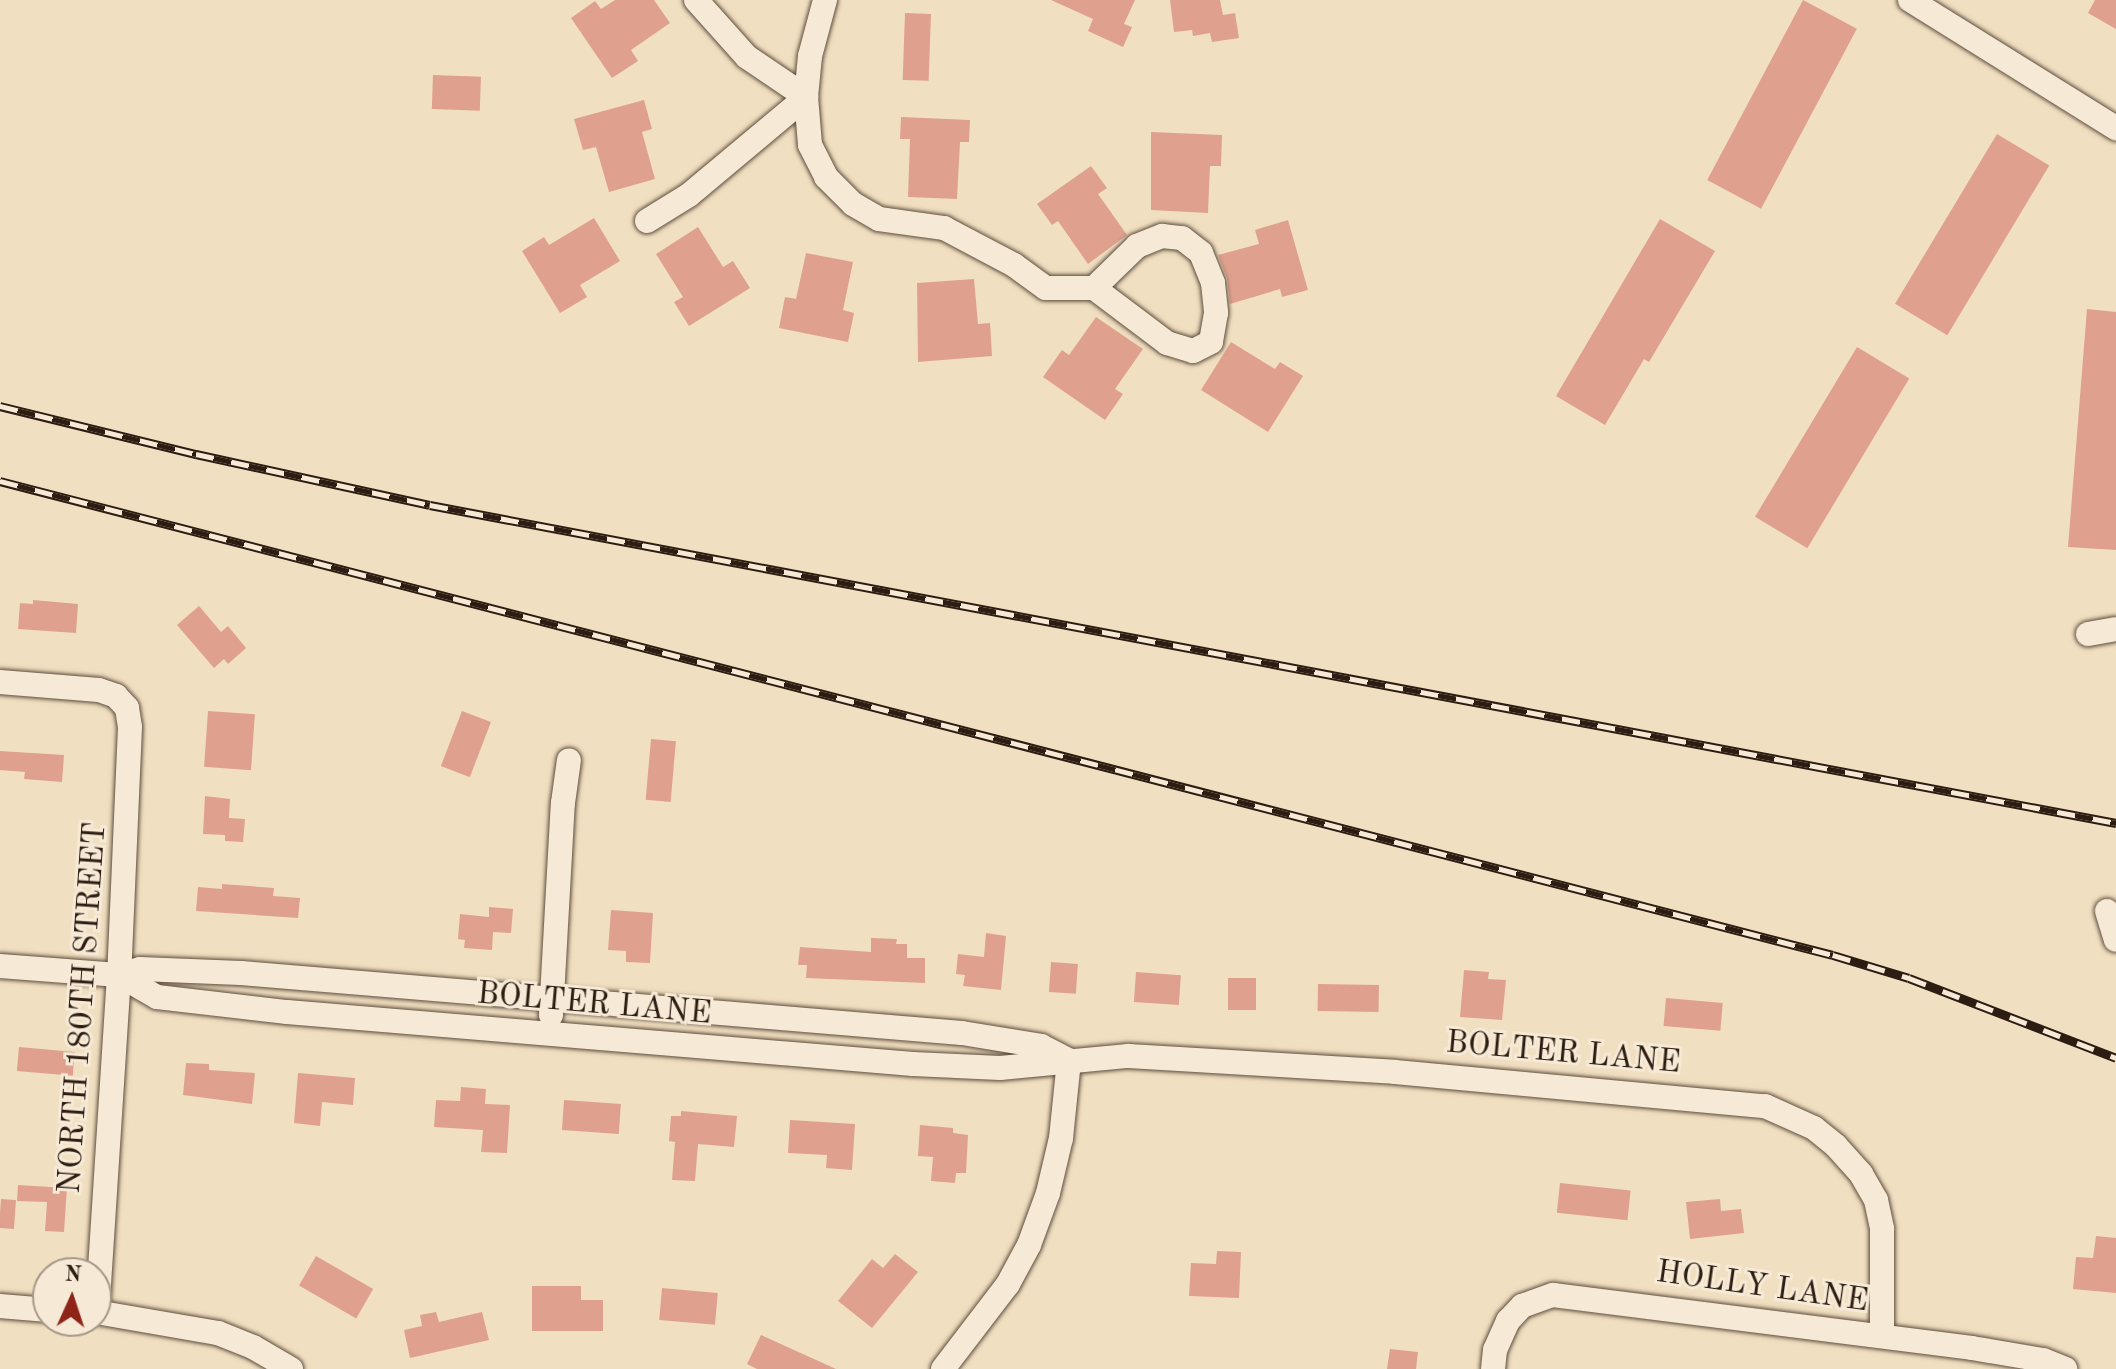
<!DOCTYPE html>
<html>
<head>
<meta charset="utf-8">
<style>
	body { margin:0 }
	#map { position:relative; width:2116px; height:1369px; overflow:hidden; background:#f1dfc1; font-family:"Old Standard TT",serif }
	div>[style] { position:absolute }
	.building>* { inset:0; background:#dfa18e; transform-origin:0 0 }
	.roads { filter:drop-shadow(0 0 2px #5d4d3d) drop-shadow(0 0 2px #5d4d3d) }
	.minor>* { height:24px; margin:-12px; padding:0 12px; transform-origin:12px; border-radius:12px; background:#f6ead7 }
	.rail>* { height:9px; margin-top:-4.5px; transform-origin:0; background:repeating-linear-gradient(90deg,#f6ead7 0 18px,#2c1c11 0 36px); box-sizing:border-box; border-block:2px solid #2c1c11 }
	span { translate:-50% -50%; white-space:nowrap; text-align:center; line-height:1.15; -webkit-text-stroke:6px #f6ead7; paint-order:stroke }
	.street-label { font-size:32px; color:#2c1c11 }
	.north { position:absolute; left:32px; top:1257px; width:80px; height:80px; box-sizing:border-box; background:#f6ead7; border:2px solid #a59888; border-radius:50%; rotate:3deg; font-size:22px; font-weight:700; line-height:32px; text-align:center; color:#2c1c11 }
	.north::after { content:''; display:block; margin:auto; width:28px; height:36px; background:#8f2418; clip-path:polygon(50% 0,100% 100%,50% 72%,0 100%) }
</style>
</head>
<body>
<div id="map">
	<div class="building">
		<i style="clip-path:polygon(615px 0,654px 0,670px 23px,631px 50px,638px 61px,612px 78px,571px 18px,595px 1px,601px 9px)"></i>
		<i style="clip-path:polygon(1051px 0,1135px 0,1124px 24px,1132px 27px,1123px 47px,1088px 31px,1093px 19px)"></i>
		<i style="clip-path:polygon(1170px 0,1220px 0,1223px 15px,1235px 13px,1239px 38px,1212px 42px,1210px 33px,1193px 36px,1192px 30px,1174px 32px)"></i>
		<i style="left:1803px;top:0;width:61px;height:204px;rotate:28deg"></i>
		<i style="clip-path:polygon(2095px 0,2116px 0,2116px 29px,2088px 13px)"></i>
		<i style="left:905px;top:13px;width:26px;height:67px;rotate:2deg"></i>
		<i style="left:433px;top:75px;width:48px;height:34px;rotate:2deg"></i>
		<i style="clip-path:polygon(644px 100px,652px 129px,642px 132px,655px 179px,609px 192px,596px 147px,583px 150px,574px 119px)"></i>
		<i style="clip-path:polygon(901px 117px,970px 120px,969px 142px,960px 142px,957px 199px,908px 197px,910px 139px,900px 139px)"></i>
		<i style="clip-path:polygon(1151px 132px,1222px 135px,1221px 166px,1210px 166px,1208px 213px,1151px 210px)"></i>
		<i style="left:1997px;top:134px;width:61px;height:198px;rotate:31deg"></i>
		<i style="clip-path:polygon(1091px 166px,1107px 188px,1098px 194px,1127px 235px,1088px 264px,1058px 221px,1052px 225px,1037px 204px)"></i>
		<i style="clip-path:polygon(594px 218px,620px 261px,580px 285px,587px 297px,560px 313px,522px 251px,544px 237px,549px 245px)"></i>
		<i style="clip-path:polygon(1660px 219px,1715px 251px,1649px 362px,1644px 359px,1605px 425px,1556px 396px)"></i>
		<i style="clip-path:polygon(1288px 220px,1308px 290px,1282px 297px,1280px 289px,1230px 304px,1227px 278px,1218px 255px,1259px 244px,1255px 230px)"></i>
		<i style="clip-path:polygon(698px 227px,723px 267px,733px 261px,750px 288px,689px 326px,674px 302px,683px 297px,656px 254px)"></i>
		<i style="clip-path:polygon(806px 253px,853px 262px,843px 310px,854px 313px,848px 342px,779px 328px,785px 297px,796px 299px)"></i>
		<i style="clip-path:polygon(974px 279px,978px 324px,990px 323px,992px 356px,918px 362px,917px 283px)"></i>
		<i style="clip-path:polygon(2087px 309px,2116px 312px,2116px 550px,2068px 547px)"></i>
		<i style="clip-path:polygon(1096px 317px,1143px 349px,1115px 389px,1123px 394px,1105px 420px,1043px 377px,1062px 350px,1069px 355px)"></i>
		<i style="clip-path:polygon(1231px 342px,1275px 369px,1280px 362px,1303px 376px,1268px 432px,1201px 390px)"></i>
		<i style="left:1857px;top:347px;width:61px;height:198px;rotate:31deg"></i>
		<i style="clip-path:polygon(33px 600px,78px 604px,76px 633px,18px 629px,20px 603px,33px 604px)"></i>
		<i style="clip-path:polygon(199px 606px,221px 632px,228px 626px,246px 648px,228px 664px,224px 659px,214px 668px,177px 625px)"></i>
		<i style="left:208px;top:711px;width:47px;height:56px;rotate:4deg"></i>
		<i style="left:462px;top:711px;width:31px;height:59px;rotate:21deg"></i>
		<i style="left:651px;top:739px;width:25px;height:61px;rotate:5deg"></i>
		<i style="clip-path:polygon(0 751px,64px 755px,62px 782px,24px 779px,25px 772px,0 770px)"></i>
		<i style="clip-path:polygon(205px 796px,230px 799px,229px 818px,245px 819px,243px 842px,225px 841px,225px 835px,203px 834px)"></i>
		<i style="clip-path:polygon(222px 884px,274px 888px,273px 896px,300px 898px,298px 918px,196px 911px,198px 887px,222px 889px)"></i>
		<i style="clip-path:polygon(489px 907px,513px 909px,511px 933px,493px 932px,492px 950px,464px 948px,465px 940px,458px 939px,460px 914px,489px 917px)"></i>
		<i style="clip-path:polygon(611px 910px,653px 913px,650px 963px,626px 962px,626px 951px,608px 950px)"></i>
		<i style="clip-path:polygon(986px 933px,1006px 936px,1001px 990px,963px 986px,965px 975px,956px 974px,958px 954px,984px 957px)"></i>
		<i style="clip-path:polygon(871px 938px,897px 939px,896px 944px,907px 944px,907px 958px,925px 958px,925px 983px,806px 978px,807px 965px,798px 965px,800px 947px,871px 952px)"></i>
		<i style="left:1051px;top:962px;width:27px;height:30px;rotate:4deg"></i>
		<i style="clip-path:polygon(1464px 970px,1489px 972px,1488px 979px,1506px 980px,1502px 1020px,1460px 1017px)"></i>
		<i style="left:1136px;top:972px;width:45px;height:30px;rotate:4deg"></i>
		<i style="left:1228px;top:978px;width:28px;height:32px"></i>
		<i style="left:1318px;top:984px;width:61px;height:27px;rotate:1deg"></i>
		<i style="left:1666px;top:998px;width:57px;height:28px;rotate:5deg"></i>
		<i style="left:19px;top:1047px;width:56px;height:24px;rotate:5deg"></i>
		<i style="clip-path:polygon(186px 1063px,209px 1064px,209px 1070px,255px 1073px,252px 1104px,183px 1095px)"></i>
		<i style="clip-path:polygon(298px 1073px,355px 1078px,353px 1105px,322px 1102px,320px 1126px,294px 1123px)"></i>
		<i style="clip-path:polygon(461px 1087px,486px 1089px,485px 1104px,510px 1105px,507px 1153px,481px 1152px,483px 1130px,434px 1127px,436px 1100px,460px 1101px)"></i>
		<i style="left:564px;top:1100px;width:57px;height:30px;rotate:4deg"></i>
		<i style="clip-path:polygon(681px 1111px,737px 1116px,734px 1147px,698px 1144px,695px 1181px,672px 1180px,675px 1142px,669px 1141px,671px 1116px,681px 1116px)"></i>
		<i style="clip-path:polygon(790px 1120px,855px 1124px,852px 1170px,826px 1168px,827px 1155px,788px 1153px)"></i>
		<i style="clip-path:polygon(920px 1125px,953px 1128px,953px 1133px,968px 1135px,966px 1173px,956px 1173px,955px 1183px,931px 1181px,933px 1157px,918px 1156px)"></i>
		<i style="left:1560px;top:1183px;width:71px;height:30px;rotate:6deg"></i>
		<i style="clip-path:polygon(18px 1185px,67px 1188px,64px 1232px,45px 1231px,47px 1202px,17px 1201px)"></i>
		<i style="left:1px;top:1199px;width:15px;height:29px;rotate:4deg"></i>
		<i style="clip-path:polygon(1720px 1199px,1721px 1211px,1741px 1209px,1744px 1233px,1690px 1239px,1686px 1202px)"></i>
		<i style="clip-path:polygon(2096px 1236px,2116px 1238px,2116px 1293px,2073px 1289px,2076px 1257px,2093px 1258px)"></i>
		<i style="clip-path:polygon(1217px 1251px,1241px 1252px,1239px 1298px,1189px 1296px,1191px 1263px,1216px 1264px)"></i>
		<i style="clip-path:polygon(895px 1254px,918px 1272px,872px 1328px,838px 1301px,872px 1259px,883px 1268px)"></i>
		<i style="left:316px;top:1256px;width:66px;height:34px;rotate:30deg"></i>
		<i style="clip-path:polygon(532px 1286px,581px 1286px,581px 1300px,603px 1300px,603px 1331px,532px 1331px)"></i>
		<i style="left:662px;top:1288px;width:56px;height:32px;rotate:5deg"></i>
		<i style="clip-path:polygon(436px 1312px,439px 1322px,482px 1312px,489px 1340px,410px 1358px,404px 1330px,422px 1326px,420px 1315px)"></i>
		<i style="clip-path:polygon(761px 1335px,836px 1369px,757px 1369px,747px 1364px)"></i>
		<i style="clip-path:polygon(1390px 1349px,1418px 1352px,1416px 1369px,1387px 1369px)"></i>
	</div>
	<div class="roads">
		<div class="minor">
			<i style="left:696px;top:0;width:76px;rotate:48.2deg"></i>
			<i style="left:747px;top:57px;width:71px;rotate:34.1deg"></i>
			<i style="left:825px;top:0;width:58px;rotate:105deg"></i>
			<i style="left:810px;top:56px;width:41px;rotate:95.6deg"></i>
			<i style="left:806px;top:97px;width:48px;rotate:85.2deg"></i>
			<i style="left:810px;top:145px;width:36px;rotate:63deg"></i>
			<i style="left:826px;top:177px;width:38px;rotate:45deg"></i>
			<i style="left:853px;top:204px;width:30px;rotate:30deg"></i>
			<i style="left:879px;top:219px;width:66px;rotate:7.9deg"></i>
			<i style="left:944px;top:228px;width:79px;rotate:27.9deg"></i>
			<i style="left:1014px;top:265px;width:39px;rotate:36deg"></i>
			<i style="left:1046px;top:288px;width:48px"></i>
			<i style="left:1094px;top:288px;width:60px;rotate:-44.3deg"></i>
			<i style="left:1137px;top:246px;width:27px;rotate:-22deg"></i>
			<i style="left:1162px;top:236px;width:20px;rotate:6deg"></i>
			<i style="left:1182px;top:238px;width:24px;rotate:38deg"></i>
			<i style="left:1201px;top:253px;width:32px;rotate:68deg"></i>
			<i style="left:1213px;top:283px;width:30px;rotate:84deg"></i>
			<i style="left:1216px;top:313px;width:29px;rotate:100deg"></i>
			<i style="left:1211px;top:342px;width:20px;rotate:153deg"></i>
			<i style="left:1193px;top:351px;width:27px;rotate:-163deg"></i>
			<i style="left:1167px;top:343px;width:91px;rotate:-143deg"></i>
			<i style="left:1910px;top:0;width:243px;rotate:31.9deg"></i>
			<i style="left:647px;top:221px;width:49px;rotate:-31.8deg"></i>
			<i style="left:689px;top:195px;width:153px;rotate:-39.9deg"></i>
			<i style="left:2088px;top:634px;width:28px;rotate:-10deg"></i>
			<i style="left:0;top:682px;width:99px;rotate:4.6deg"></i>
			<i style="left:99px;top:690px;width:18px;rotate:19deg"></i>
			<i style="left:116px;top:696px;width:16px;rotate:47deg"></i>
			<i style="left:127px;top:708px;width:19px;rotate:81deg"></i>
			<i style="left:130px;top:727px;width:248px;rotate:92.5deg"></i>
			<i style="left:119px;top:975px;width:338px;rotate:93.7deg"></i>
			<i style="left:2107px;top:911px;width:30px;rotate:73deg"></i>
			<i style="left:0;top:966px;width:119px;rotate:4.3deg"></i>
			<i style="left:119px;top:975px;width:22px;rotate:-16deg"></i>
			<i style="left:140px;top:969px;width:101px;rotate:2.3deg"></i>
			<i style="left:241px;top:973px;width:723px;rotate:4.76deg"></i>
			<i style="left:962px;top:1033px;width:80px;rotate:9.3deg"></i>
			<i style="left:1041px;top:1046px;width:31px;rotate:27deg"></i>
			<i style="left:119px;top:975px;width:44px;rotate:30.1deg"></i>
			<i style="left:157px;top:997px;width:131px;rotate:6.6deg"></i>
			<i style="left:287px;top:1012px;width:628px;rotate:4.75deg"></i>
			<i style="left:913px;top:1064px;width:87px;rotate:2.6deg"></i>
			<i style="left:1000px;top:1068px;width:129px;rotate:-5.4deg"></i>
			<i style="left:1128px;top:1056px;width:267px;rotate:3.4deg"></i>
			<i style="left:1395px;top:1072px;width:372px;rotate:5.3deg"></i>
			<i style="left:1765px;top:1106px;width:54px;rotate:24.2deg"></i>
			<i style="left:1814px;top:1128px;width:28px;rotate:39deg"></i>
			<i style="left:1836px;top:1146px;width:38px;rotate:48deg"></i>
			<i style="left:1861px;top:1174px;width:30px;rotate:60deg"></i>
			<i style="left:1876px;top:1200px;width:30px;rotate:78deg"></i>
			<i style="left:1882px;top:1229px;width:107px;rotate:90deg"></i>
			<i style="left:551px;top:1015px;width:212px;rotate:-86.8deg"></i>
			<i style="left:563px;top:803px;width:43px;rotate:-82.1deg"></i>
			<i style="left:0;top:1306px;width:48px;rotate:4.8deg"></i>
			<i style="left:96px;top:1312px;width:124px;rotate:9.8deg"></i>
			<i style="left:218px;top:1333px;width:38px;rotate:22deg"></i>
			<i style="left:253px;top:1347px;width:44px;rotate:30.1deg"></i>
			<i style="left:943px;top:1369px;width:107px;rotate:-52.6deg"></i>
			<i style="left:1008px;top:1284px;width:44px;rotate:-61.7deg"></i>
			<i style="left:1029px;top:1245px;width:55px;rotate:-69.9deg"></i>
			<i style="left:1048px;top:1193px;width:57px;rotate:-76.7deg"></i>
			<i style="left:1061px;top:1138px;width:78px;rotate:-84.1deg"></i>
			<i style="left:1493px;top:1369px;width:19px;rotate:-84deg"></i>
			<i style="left:1495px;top:1350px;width:32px;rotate:-66deg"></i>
			<i style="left:1508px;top:1321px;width:21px;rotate:-47deg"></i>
			<i style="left:1522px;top:1306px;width:33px;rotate:-20deg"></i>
			<i style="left:1553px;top:1295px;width:422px;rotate:7.2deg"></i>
			<i style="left:1972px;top:1348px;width:72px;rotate:9.6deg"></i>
			<i style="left:2043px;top:1360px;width:24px;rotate:22deg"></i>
		</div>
	</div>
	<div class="rail">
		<i style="left:0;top:406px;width:202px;rotate:13.8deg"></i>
		<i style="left:196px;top:454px;width:239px;rotate:12.3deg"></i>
		<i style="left:430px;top:505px;width:1716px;rotate:10.68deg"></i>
		<i style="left:0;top:481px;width:1893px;rotate:14.5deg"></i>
		<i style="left:1833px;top:955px;width:79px;rotate:16.8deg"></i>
		<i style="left:1909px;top:978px;width:222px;rotate:21.1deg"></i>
	</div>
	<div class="street-label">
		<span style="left:594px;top:1005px;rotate:5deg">BOLTER LANE</span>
		<span style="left:84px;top:1008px;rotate:-86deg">NORTH 180TH STREET</span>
		<span style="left:1563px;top:1054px;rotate:5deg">BOLTER LANE</span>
		<span style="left:1762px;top:1288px;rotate:8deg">HOLLY LANE</span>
	</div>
	<div class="north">N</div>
</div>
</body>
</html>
